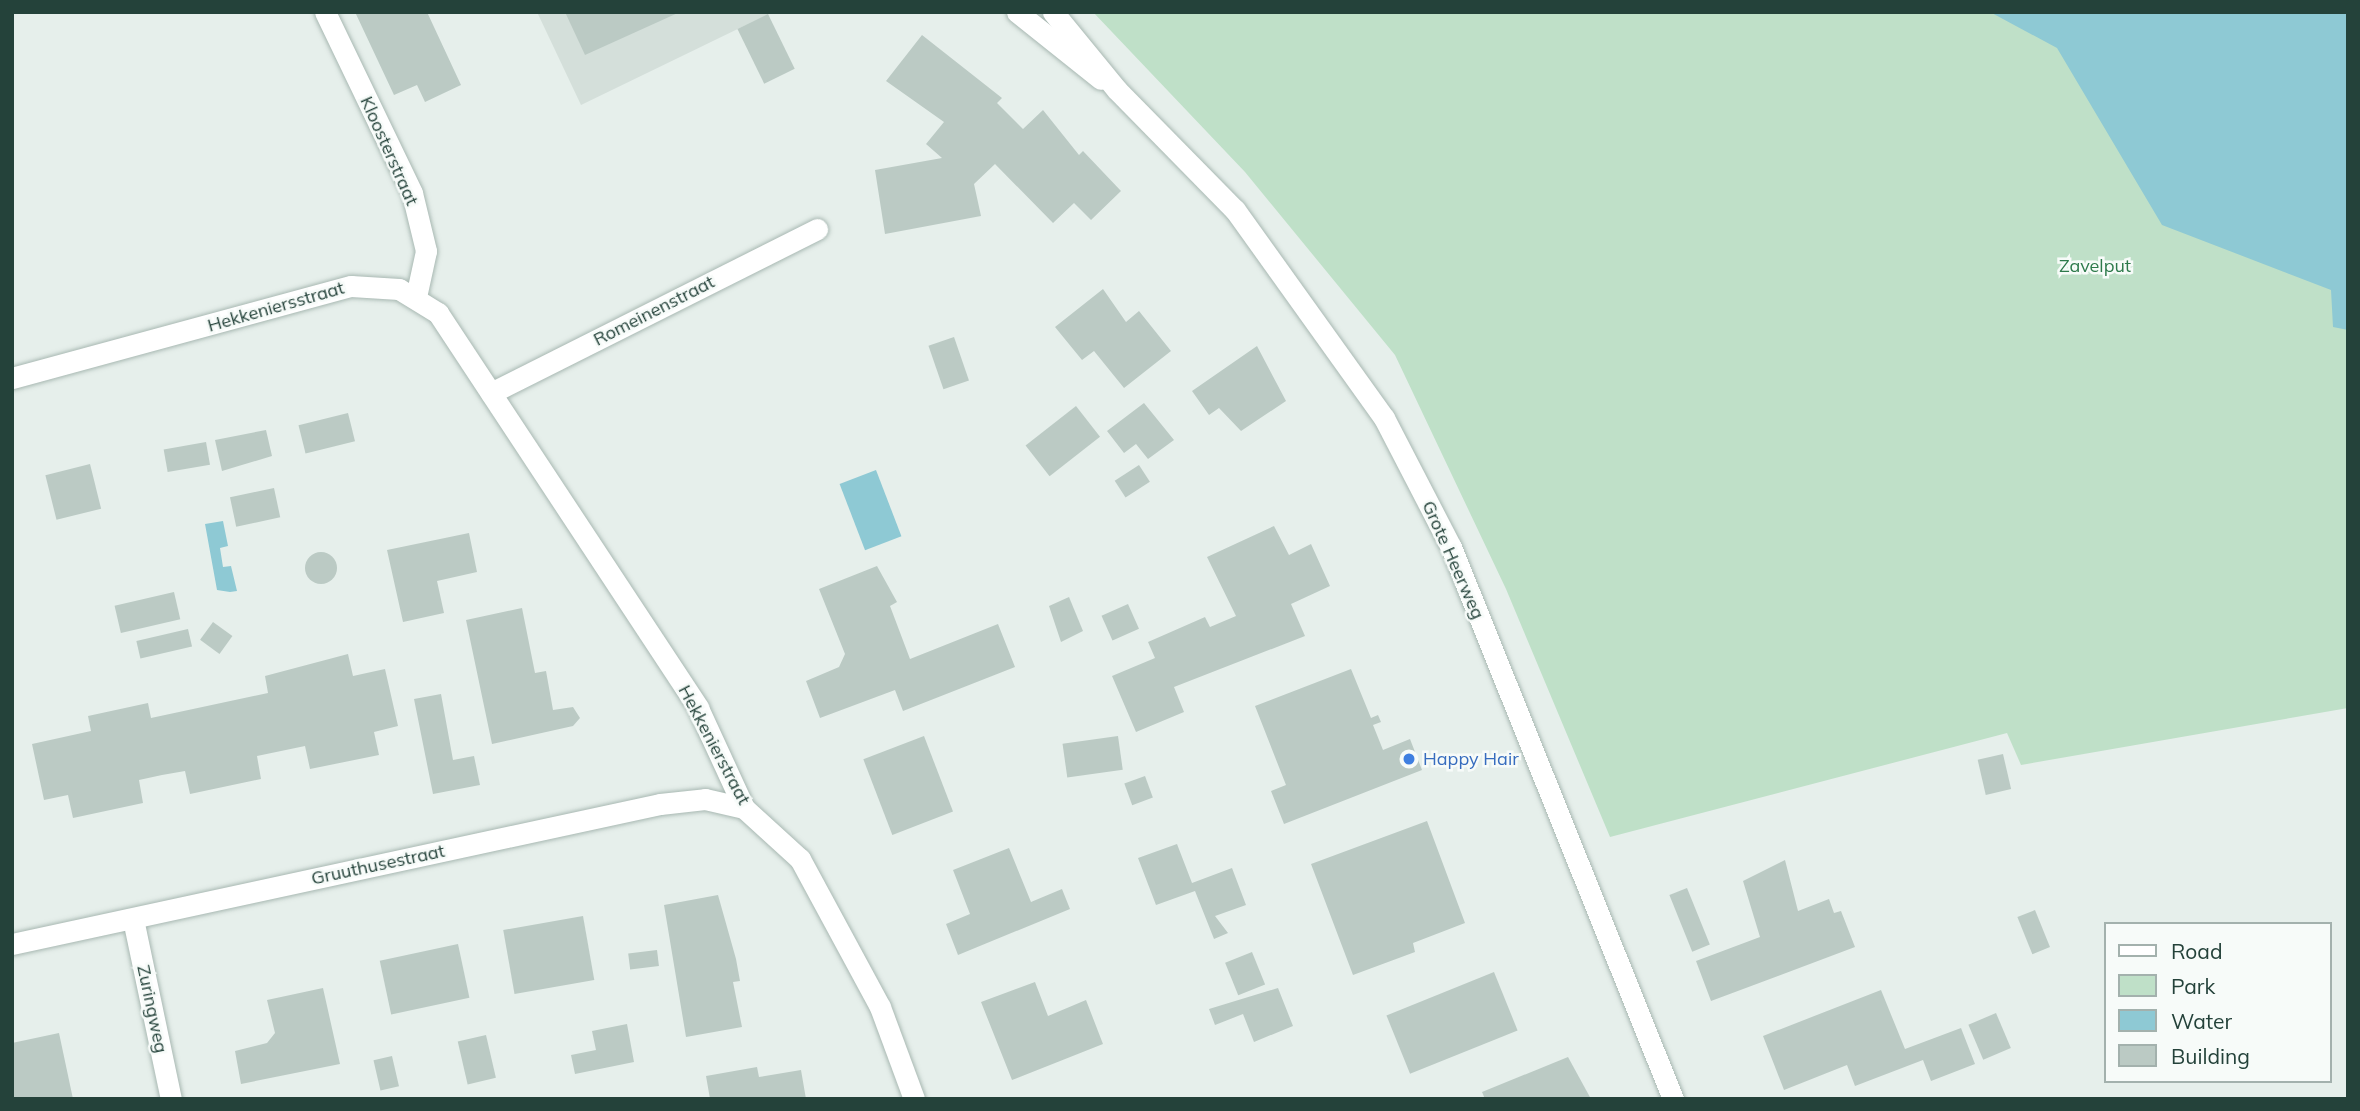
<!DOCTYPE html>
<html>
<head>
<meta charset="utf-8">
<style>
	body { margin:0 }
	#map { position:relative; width:2360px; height:1111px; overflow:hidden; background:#e6efeb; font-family:Mulish,sans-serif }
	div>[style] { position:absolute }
	.built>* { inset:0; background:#d4dfda }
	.green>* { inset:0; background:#bfe0c8 }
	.water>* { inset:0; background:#8ec9d4; transform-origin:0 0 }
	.building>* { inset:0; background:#bbcac4; transform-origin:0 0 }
	.round { border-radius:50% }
	.roads { filter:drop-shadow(0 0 2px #a8b8b2) drop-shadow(0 0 2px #a8b8b2) }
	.street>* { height:21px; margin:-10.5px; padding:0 10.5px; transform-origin:10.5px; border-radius:10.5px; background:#fff }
	.secondary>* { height:21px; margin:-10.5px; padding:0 10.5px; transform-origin:10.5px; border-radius:10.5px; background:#fff }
	.dots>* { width:19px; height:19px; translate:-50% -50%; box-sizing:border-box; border:4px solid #f7fbf9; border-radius:50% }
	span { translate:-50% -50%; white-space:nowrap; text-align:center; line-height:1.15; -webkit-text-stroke:5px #f7fbf9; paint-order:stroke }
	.street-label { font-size:18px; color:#24423a }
	.park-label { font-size:18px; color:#2d7a4b }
	.shop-label { font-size:18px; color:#366cbe }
	.left { translate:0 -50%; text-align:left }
	.frame { position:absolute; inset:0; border:14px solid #24423a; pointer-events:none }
	.legend { position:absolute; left:2104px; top:922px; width:228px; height:161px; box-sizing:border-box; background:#f7fbf9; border:2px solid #a3b1ad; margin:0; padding:9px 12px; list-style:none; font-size:21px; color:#24423a }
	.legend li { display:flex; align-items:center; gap:14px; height:35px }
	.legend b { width:35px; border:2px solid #a3b1ad }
</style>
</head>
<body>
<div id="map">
	<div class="built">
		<i style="clip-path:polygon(537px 12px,773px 12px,581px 105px)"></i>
	</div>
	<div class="green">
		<i style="clip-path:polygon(1093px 12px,2348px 12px,2348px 708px,2021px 765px,2007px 733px,1610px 837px,1506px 589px,1395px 355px,1245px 172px)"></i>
	</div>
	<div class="water">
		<i style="clip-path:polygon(1990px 12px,2348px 12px,2348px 330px,2333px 327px,2331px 290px,2162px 225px,2057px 48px)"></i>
		<i style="left:876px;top:470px;width:71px;height:39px;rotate:69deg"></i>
		<i style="clip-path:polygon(223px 521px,228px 546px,220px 548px,223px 567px,231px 566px,237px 591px,230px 592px,217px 590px,205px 524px)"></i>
	</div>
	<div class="building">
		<i style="clip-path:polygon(355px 12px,427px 12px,461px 85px,425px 102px,417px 85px,394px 95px)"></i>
		<i style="clip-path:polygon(565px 12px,680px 12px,585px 55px)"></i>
		<i style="left:768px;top:14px;width:61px;height:34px;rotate:64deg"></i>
		<i style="clip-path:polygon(922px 35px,1002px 98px,997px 103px,1023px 129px,1043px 110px,1079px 155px,1083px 151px,1121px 191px,1091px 220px,1074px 203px,1053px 223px,995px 164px,974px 184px,981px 216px,885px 234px,875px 170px,942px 158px,926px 144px,944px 122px,886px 81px)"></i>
		<i style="clip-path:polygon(1103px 289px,1126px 322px,1139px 311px,1171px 351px,1124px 388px,1094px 351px,1082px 360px,1055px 327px)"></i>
		<i style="left:954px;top:337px;width:46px;height:27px;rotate:71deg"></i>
		<i style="clip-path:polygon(1257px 346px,1286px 401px,1241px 431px,1219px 408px,1209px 415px,1192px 391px)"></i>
		<i style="clip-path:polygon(1144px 403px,1174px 440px,1148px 459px,1136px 444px,1124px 453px,1107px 431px)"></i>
		<i style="left:1076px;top:406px;width:39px;height:64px;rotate:52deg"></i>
		<i style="left:348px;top:413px;width:29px;height:51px;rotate:76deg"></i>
		<i style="clip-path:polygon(266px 430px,272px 456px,222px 471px,215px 440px)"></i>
		<i style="left:206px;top:442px;width:23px;height:43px;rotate:80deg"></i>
		<i style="left:90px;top:464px;width:46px;height:46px;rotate:76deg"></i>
		<i style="left:1139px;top:465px;width:20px;height:29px;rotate:57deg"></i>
		<i style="left:274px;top:488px;width:30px;height:45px;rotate:78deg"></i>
		<i style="clip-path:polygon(1274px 526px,1289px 555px,1311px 544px,1330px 586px,1291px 604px,1305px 636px,1174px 687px,1184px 712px,1136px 732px,1112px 676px,1155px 658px,1148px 642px,1205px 617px,1210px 627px,1236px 616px,1207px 557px)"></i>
		<i style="clip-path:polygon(469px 533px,477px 572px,437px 581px,444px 613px,403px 622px,387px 550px)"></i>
		<i class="round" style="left:305px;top:552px;width:32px;height:32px"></i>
		<i style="clip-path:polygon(877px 566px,897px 602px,890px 606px,910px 659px,998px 624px,1015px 667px,903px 711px,895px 690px,820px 718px,806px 681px,839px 667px,845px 654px,819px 589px)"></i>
		<i style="left:174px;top:592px;width:28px;height:61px;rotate:77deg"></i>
		<i style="clip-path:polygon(1069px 597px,1083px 631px,1061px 642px,1049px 606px)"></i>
		<i style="left:1128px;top:604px;width:27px;height:29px;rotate:66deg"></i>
		<i style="clip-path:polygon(522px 608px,535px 673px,546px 671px,553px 710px,573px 707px,580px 718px,573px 726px,492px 744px,466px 620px)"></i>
		<i style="left:213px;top:622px;width:24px;height:22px;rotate:36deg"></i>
		<i style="left:188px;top:629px;width:18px;height:53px;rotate:77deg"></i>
		<i style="clip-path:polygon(348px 654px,353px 676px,385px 669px,398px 726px,374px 732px,379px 755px,310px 769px,305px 746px,257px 756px,261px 779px,190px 794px,185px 771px,162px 775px,139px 780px,143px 803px,73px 818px,68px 795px,44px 800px,32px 744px,91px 731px,88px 716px,148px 703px,151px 718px,268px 693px,265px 676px)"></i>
		<i style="clip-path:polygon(1351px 669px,1371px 718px,1378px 715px,1381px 722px,1373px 725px,1383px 750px,1410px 739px,1422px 770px,1284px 824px,1271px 791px,1286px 785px,1255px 706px)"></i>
		<i style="clip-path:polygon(441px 694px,453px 760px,474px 756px,480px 785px,433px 794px,414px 699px)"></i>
		<i style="left:924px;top:736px;width:81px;height:65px;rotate:69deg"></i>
		<i style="left:1118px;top:736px;width:34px;height:56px;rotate:82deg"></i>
		<i style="left:2003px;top:754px;width:36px;height:26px;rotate:77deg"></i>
		<i style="left:1145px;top:776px;width:23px;height:22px;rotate:70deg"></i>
		<i style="clip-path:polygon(1427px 821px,1465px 923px,1413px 943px,1415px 952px,1353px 975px,1311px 864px)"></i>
		<i style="clip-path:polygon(1177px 844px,1192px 883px,1232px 868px,1246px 905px,1215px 916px,1228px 933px,1214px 939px,1195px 891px,1156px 905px,1138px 858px)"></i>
		<i style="clip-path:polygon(1009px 848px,1031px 902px,1062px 889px,1070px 909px,958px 955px,946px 924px,970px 914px,953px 870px)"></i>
		<i style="clip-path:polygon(1785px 860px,1798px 911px,1829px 899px,1834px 913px,1841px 911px,1855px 947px,1711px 1001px,1696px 961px,1760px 937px,1743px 881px)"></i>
		<i style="left:1687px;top:888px;width:61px;height:19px;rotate:68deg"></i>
		<i style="clip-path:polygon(718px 895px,736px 959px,740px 981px,733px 982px,742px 1027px,686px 1037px,664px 905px)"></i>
		<i style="left:2035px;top:910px;width:40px;height:19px;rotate:68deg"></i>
		<i style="left:583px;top:916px;width:65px;height:81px;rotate:80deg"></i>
		<i style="left:458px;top:944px;width:55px;height:80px;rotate:78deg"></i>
		<i style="left:657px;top:950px;width:16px;height:29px;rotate:83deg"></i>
		<i style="left:1252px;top:952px;width:35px;height:29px;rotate:68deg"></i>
		<i style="left:1494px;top:972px;width:63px;height:116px;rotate:68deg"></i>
		<i style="clip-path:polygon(1035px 982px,1048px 1016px,1086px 1000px,1103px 1044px,1012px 1080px,981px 1002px)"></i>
		<i style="clip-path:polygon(323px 988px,340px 1064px,241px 1084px,235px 1051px,267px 1043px,275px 1033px,267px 1000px)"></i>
		<i style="clip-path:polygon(1278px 988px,1293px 1026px,1254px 1042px,1243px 1014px,1215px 1025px,1209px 1009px)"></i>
		<i style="clip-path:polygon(1881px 990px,1905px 1049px,1961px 1028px,1975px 1064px,1931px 1081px,1923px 1060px,1855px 1086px,1847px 1065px,1784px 1090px,1763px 1036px)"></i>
		<i style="left:1996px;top:1013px;width:38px;height:30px;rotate:67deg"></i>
		<i style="clip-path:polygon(627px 1024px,634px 1062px,575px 1074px,571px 1055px,596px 1050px,592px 1031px)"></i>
		<i style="clip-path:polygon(59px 1033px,73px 1099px,14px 1099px,12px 1043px)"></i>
		<i style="left:486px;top:1035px;width:44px;height:29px;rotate:77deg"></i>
		<i style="left:392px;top:1056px;width:31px;height:19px;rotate:77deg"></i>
		<i style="clip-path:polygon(1568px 1057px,1591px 1099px,1485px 1099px,1482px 1092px)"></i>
		<i style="clip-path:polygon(757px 1067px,759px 1077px,801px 1070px,806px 1099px,710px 1099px,706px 1076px)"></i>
	</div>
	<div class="roads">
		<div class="street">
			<i style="left:325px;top:12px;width:201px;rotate:64.3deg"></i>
			<i style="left:412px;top:193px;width:60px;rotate:76.4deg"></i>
			<i style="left:426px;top:251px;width:47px;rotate:102.3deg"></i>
			<i style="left:12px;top:378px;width:351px;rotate:-15.2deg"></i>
			<i style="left:351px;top:286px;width:48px;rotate:3.6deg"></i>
			<i style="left:399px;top:289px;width:46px;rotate:31.6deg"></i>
			<i style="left:438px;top:313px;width:473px;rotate:56.6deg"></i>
			<i style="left:698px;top:708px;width:110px;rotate:65.3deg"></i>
			<i style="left:744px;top:808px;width:76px;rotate:42.3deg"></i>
			<i style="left:800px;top:859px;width:168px;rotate:61.6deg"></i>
			<i style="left:880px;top:1007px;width:98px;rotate:69.7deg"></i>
			<i style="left:491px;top:393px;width:365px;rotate:-26.7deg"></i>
			<i style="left:133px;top:919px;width:184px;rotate:78.1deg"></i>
			<i style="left:12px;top:944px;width:663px;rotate:-12.19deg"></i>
			<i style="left:660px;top:804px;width:45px;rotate:-6.3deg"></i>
			<i style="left:705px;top:799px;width:40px;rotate:13deg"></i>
		</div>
		<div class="secondary">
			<i style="left:1017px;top:12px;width:107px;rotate:38.6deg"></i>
			<i style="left:1053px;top:12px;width:101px;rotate:50.6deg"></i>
			<i style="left:1117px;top:90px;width:168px;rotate:45.5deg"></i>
			<i style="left:1235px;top:210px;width:256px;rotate:54.4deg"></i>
			<i style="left:1384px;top:418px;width:145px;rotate:62.6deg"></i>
			<i style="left:1451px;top:547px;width:595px;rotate:68.09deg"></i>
		</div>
	</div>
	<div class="dots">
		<i style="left:1409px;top:759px;background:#3f7fe0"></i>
	</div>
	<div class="street-label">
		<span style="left:389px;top:151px;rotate:66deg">Kloosterstraat</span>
		<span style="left:276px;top:307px;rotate:-16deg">Hekkeniersstraat</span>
		<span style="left:654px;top:311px;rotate:-27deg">Romeinenstraat</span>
		<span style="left:1453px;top:560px;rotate:66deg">Grote Heerweg</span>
		<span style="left:714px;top:745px;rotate:62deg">Hekkenierstraat</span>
		<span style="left:378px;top:865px;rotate:-12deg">Gruuthusestraat</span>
		<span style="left:152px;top:1009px;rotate:78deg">Zuringweg</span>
	</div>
	<div class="park-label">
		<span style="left:2095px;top:266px">Zavelput</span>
	</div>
	<div class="shop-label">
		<span class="left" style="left:1423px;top:759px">Happy Hair</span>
	</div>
	<div class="frame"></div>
	<ul class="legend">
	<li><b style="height:9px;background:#fff"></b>Road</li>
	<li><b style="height:19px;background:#bfe0c8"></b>Park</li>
	<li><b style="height:19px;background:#8ec9d4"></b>Water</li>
	<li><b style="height:19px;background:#bbcac4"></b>Building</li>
	</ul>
</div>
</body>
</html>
